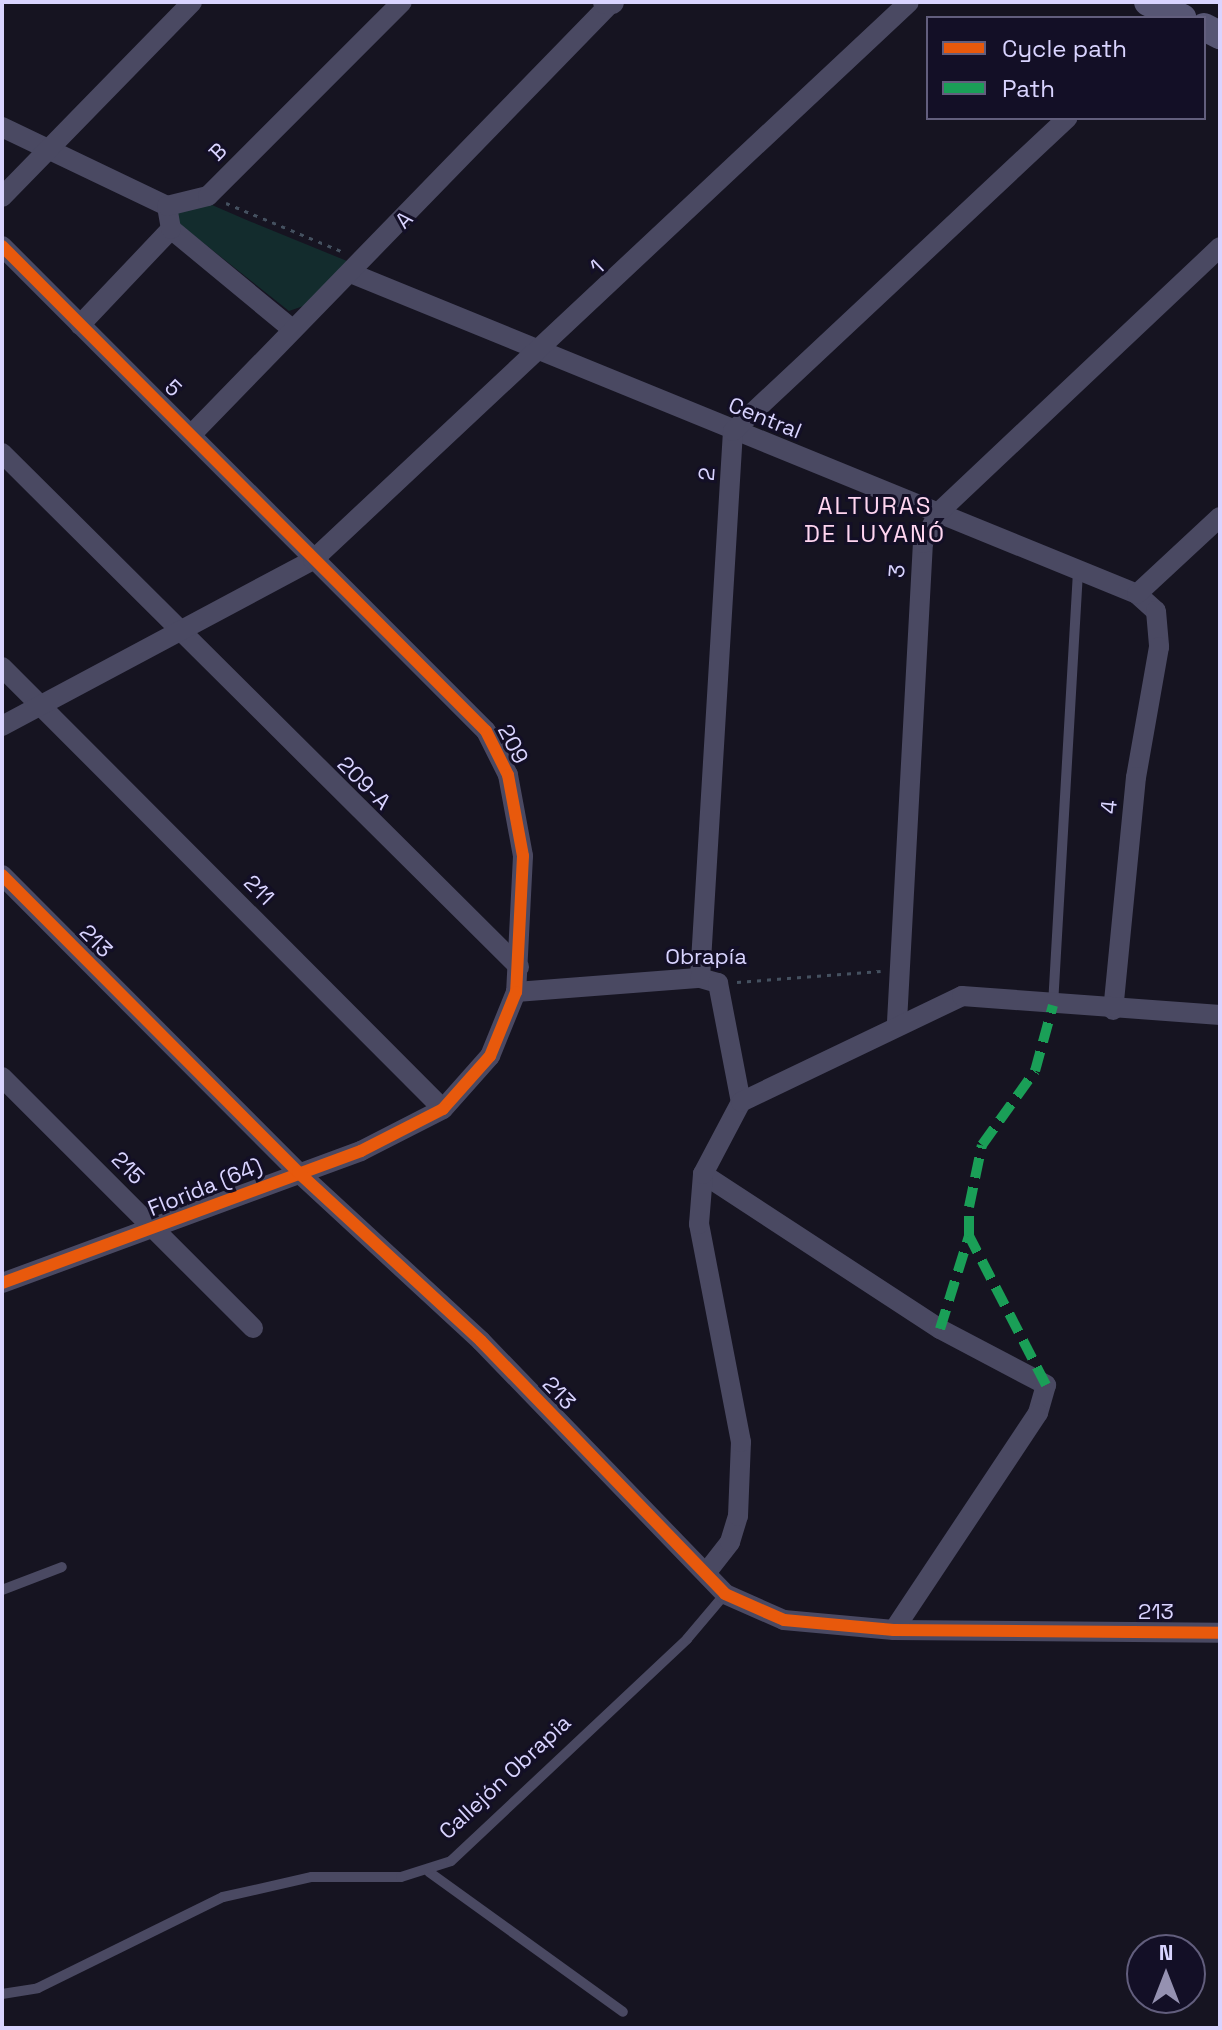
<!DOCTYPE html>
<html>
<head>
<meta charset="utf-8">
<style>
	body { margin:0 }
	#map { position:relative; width:1222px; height:2030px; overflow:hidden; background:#161421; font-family:"Space Grotesk",sans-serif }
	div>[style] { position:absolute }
	.green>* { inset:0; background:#132c2d }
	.path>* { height:3px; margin-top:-1.5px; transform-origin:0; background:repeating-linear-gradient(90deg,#44505f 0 4px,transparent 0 10px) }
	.service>* { height:10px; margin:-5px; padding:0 5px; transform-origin:5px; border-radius:5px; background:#4a4962 }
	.minor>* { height:20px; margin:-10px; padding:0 10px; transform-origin:10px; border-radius:10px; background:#4a4962 }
	.tertiary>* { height:24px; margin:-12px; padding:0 12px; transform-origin:12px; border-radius:12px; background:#4a4962 }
	.secondary>* { height:28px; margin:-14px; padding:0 14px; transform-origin:14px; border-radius:14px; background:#575674 }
	.quiet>* { height:10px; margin-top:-5px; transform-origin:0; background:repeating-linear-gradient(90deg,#1a9f57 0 20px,transparent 0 30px) }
	.cycleway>* { height:12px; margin:-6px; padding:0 6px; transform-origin:6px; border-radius:6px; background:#e8590c }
	span { translate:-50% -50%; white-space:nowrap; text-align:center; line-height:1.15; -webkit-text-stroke:6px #130f26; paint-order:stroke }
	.street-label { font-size:22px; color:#d9d4ff }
	.neighbourhood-label { font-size:24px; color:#ffd6f0; letter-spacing:2px }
	.frame { position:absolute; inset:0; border:4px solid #d9d4ff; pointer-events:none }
	.legend { position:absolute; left:926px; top:16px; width:280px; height:104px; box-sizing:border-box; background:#130f26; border:2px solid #625e7d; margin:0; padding:10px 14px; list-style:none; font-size:24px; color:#d9d4ff }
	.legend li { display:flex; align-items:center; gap:16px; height:40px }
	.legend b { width:40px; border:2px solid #625e7d }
	.north { position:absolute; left:1126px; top:1934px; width:80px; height:80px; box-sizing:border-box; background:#130f26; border:2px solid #625e7d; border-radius:50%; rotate:0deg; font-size:22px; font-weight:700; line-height:32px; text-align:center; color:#d9d4ff }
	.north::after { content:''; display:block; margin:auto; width:28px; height:36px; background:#9591b1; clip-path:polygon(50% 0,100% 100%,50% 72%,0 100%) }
</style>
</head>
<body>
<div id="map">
	<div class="green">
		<i style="clip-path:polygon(212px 205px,249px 221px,347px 261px,315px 302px,289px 311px,177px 222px,178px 211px)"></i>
	</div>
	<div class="path">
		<i style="left:226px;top:203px;width:125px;rotate:22.7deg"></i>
		<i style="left:737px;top:982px;width:144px;rotate:-4.4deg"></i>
	</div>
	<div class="service">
		<i style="left:1053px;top:1005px;width:434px;rotate:-86.7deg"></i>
		<i style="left:2px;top:1590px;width:64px;rotate:-21deg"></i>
		<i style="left:429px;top:1872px;width:239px;rotate:35.8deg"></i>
		<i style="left:2px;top:1994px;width:36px;rotate:-9deg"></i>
		<i style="left:38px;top:1988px;width:206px;rotate:-26.2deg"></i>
		<i style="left:223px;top:1897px;width:91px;rotate:-12.7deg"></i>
		<i style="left:312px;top:1877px;width:89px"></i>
		<i style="left:401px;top:1877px;width:52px;rotate:-17.7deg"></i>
		<i style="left:451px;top:1861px;width:324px;rotate:-43.2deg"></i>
		<i style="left:687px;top:1639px;width:59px;rotate:-49.8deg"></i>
	</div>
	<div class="minor">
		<i style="left:2px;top:127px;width:183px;rotate:25.6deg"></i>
		<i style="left:2px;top:197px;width:272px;rotate:-45.7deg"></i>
		<i style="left:171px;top:229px;width:157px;rotate:39.6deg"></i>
		<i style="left:2px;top:246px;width:685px;rotate:45.06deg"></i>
		<i style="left:486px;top:731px;width:49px;rotate:63.4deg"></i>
		<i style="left:508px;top:775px;width:82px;rotate:79.5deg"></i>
		<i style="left:523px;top:856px;width:136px;rotate:92.9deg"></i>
		<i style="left:516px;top:992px;width:69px;rotate:112.1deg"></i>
		<i style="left:490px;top:1056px;width:71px;rotate:131.6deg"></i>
		<i style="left:443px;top:1109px;width:92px;rotate:152.9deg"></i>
		<i style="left:361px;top:1151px;width:382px;rotate:159.8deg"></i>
		<i style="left:353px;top:274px;width:847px;rotate:22.2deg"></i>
		<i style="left:1137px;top:594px;width:25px;rotate:42deg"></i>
		<i style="left:1156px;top:611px;width:36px;rotate:85deg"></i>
		<i style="left:1159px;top:647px;width:132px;rotate:100deg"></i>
		<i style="left:1136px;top:777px;width:234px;rotate:95.6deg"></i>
		<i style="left:80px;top:325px;width:132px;rotate:-46.5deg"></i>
		<i style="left:171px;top:229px;width:23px;rotate:-100deg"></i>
		<i style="left:167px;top:206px;width:42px;rotate:-13.7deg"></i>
		<i style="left:208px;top:196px;width:274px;rotate:-45deg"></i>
		<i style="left:192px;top:434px;width:600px;rotate:-45.81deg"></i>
		<i style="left:2px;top:453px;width:729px;rotate:44.83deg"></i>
		<i style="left:1137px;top:594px;width:113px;rotate:-42.9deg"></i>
		<i style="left:2px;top:667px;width:624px;rotate:45.06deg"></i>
		<i style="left:2px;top:726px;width:353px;rotate:-28.1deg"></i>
		<i style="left:313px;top:560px;width:816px;rotate:-43.11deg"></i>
		<i style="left:2px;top:875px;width:419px;rotate:45.1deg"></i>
		<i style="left:298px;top:1172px;width:249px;rotate:42.7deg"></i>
		<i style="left:481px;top:1341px;width:351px;rotate:46deg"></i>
		<i style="left:725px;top:1594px;width:64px;rotate:23.8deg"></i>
		<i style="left:784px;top:1620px;width:110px;rotate:5.2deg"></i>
		<i style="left:894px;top:1630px;width:326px;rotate:0.5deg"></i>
		<i style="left:700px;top:978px;width:548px;rotate:-86.55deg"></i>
		<i style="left:733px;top:431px;width:458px;rotate:-43.1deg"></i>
		<i style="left:516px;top:992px;width:185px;rotate:-4.4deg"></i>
		<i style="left:700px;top:978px;width:19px;rotate:16deg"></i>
		<i style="left:718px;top:983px;width:121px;rotate:79.1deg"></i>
		<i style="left:897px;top:1022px;width:480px;rotate:-86.9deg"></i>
		<i style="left:923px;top:543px;width:34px;rotate:-63deg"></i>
		<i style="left:938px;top:513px;width:388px;rotate:-43.3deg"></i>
		<i style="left:2px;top:1077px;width:355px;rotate:45deg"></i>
		<i style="left:703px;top:1174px;width:283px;rotate:33.2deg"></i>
		<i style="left:940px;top:1329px;width:120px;rotate:27.8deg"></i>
		<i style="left:1046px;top:1385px;width:29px;rotate:106deg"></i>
		<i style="left:1038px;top:1413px;width:260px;rotate:123.6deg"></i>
		<i style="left:706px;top:1573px;width:39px;rotate:-52deg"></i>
		<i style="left:730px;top:1542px;width:27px;rotate:-73deg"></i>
		<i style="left:738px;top:1516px;width:74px;rotate:-87.7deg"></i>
		<i style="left:741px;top:1442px;width:222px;rotate:-100.9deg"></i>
		<i style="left:699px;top:1224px;width:50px;rotate:-85.4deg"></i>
		<i style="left:703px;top:1174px;width:81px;rotate:-62.2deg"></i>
		<i style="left:741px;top:1102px;width:245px;rotate:-25.6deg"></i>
		<i style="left:962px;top:996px;width:259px;rotate:4.2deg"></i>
	</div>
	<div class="tertiary">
		<i style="left:605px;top:2px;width:7px"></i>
	</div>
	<div class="secondary">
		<i style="left:1148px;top:2px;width:38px;rotate:25deg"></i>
		<i style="left:1204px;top:27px;width:18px;rotate:27deg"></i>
	</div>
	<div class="quiet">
		<i style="left:940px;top:1329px;width:97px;rotate:-72.7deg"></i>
		<i style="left:1046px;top:1385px;width:168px;rotate:-117.3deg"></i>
		<i style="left:969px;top:1236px;width:29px;rotate:-90deg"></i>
		<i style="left:969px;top:1207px;width:63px;rotate:-78.2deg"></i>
		<i style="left:982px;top:1145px;width:91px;rotate:-54.4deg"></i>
		<i style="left:1035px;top:1071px;width:68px;rotate:-74.7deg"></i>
	</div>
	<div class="cycleway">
		<i style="left:2px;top:246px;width:685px;rotate:45.06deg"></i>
		<i style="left:486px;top:731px;width:49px;rotate:63.4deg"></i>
		<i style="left:508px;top:775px;width:82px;rotate:79.5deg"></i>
		<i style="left:523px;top:856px;width:136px;rotate:92.9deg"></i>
		<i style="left:516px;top:992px;width:69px;rotate:112.1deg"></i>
		<i style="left:490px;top:1056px;width:71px;rotate:131.6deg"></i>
		<i style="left:443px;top:1109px;width:92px;rotate:152.9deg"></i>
		<i style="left:361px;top:1151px;width:382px;rotate:159.8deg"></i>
		<i style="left:2px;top:875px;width:419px;rotate:45.1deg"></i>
		<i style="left:298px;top:1172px;width:249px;rotate:42.7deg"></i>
		<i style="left:481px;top:1341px;width:351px;rotate:46deg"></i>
		<i style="left:725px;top:1594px;width:64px;rotate:23.8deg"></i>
		<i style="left:784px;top:1620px;width:110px;rotate:5.2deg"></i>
		<i style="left:894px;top:1630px;width:326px;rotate:0.5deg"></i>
	</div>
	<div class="street-label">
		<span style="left:218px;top:152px;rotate:-45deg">B</span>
		<span style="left:404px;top:220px;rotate:-46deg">A</span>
		<span style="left:597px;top:267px;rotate:-44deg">1</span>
		<span style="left:173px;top:388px;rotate:44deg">5</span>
		<span style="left:765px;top:418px;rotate:22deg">Central</span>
		<span style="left:707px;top:474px;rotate:-86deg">2</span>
		<span style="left:897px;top:571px;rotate:-86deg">3</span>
		<span style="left:513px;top:744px;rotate:63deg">209</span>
		<span style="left:364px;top:783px;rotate:45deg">209-A</span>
		<span style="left:1109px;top:807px;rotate:-84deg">4</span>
		<span style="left:259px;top:890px;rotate:45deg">211</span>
		<span style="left:96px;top:941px;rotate:45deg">213</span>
		<span style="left:706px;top:957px">Obrapía</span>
		<span style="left:128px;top:1168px;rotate:45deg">215</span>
		<span style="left:205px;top:1187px;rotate:-22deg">Florida (64)</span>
		<span style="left:559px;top:1393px;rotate:46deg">213</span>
		<span style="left:1156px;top:1612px">213</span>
		<span style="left:505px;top:1777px;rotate:-43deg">Callejón Obrapia</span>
	</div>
	<div class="neighbourhood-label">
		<span style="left:875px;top:520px">ALTURAS<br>DE LUYANÓ</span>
	</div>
	<div class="frame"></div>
	<ul class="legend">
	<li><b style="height:10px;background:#e8590c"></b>Cycle path</li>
	<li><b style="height:10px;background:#1a9f57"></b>Path</li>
	</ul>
	<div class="north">N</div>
</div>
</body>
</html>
